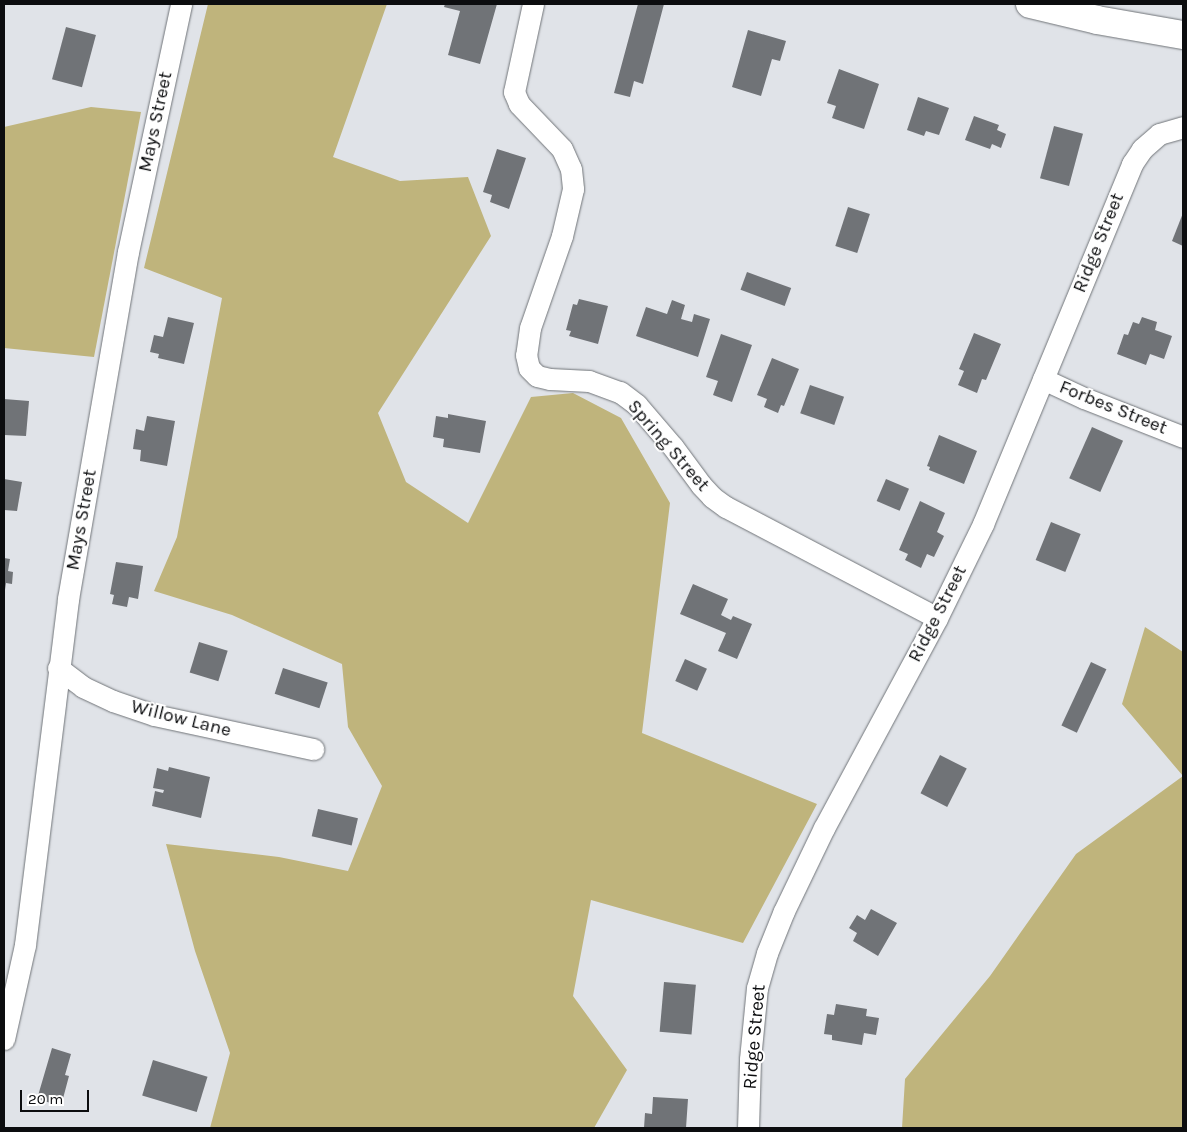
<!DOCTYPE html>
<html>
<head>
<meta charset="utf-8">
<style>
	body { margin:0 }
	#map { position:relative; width:1187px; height:1132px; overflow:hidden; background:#e0e3e8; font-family:Karla,sans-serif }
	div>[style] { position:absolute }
	.forest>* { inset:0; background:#bfb47c }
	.building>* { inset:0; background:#707377; transform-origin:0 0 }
	.roads { filter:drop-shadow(0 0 1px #707478) drop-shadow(0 0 1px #707478) }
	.minor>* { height:21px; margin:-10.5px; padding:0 10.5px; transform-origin:10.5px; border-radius:10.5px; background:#fff }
	.primary>* { height:28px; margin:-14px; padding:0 14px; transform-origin:14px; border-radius:14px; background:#fff }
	span { translate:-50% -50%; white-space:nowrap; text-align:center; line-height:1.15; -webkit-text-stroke:4px #fff; paint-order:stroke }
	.street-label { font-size:19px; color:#0c0d0f }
	.frame { position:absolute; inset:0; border:5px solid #0c0d0f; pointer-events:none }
	.scale { position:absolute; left:20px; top:1090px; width:69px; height:22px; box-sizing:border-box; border:2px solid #0c0d0f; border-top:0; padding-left:6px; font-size:15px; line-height:18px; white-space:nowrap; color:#0c0d0f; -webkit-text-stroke:4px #fff; paint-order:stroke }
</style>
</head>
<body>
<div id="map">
	<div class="forest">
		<i style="clip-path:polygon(208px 4px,387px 4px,333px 157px,400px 181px,468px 177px,491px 236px,378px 413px,406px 482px,468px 523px,531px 397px,573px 393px,621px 418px,670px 503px,642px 733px,817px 804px,743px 943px,591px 900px,573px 996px,627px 1070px,594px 1128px,210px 1128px,230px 1053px,195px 951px,166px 844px,279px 857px,348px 871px,382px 786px,348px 727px,342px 664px,232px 615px,154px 591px,177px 537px,222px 298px,144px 268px)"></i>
		<i style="clip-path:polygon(91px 107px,141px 112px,94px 357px,4px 348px,4px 127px)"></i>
		<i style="clip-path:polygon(1145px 627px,1183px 652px,1183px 1128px,902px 1128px,905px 1079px,990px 976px,1076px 854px,1183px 776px,1122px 704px)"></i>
	</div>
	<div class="building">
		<i style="clip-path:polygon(445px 4px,497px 4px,480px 64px,448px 55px,460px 11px,444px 7px)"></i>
		<i style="clip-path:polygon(638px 4px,664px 4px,643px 84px,634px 81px,630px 97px,614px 93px)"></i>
		<i style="left:66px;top:27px;width:31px;height:54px;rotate:15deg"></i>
		<i style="clip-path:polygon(748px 30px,786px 41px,780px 61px,772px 59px,761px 96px,732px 87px)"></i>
		<i style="clip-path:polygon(839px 69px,879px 84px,864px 129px,832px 118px,836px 106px,827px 103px)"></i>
		<i style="clip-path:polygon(918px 97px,949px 108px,939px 135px,926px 131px,924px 136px,907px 130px)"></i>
		<i style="clip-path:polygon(974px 116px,999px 125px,997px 130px,1006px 134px,1001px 148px,992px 144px,990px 149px,965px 140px)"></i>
		<i style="left:1054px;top:126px;width:30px;height:54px;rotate:15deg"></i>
		<i style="clip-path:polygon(497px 149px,526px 158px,509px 209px,490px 202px,492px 195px,483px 192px)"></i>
		<i style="left:848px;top:207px;width:23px;height:41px;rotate:18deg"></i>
		<i style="clip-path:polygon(1183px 213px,1183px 246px,1172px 241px)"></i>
		<i style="left:747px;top:272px;width:47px;height:19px;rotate:20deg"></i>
		<i style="clip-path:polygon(579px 299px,608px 306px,598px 344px,569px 336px,571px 331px,566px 330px,573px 304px,577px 305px)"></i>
		<i style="clip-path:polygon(672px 300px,685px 305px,681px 319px,692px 322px,694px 314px,710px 319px,698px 357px,636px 336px,646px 307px,667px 314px)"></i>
		<i style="clip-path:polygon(168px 317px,194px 323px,184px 364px,158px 358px,159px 354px,150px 352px,154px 335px,163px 337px)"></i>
		<i style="clip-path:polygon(1142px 317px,1157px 322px,1155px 330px,1172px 336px,1164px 359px,1150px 354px,1146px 365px,1117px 354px,1124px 334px,1128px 335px,1133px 322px,1139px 324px)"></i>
		<i style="clip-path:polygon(974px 333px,1001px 344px,986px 380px,982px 379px,977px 393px,958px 385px,964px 371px,959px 369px)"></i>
		<i style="clip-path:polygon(721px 334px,752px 345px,732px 402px,713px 395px,718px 381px,706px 377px)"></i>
		<i style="clip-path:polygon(772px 358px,799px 369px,784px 406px,781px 405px,778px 413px,764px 407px,767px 399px,757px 395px)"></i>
		<i style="left:810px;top:385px;width:36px;height:30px;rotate:19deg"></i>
		<i style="clip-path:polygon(4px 399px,29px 401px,26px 436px,4px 435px)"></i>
		<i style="clip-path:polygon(448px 414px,486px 421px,480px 453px,443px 447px,444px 439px,433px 437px,436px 416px,448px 418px)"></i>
		<i style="clip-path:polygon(147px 416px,175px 421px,167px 466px,140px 461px,141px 450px,133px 449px,136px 429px,144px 431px)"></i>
		<i style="left:1092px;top:427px;width:34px;height:56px;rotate:24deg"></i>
		<i style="clip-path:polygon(939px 435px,977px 451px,964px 484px,929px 470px,930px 467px,927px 466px)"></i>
		<i style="clip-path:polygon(4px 479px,22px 482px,17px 511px,4px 510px)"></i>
		<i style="left:886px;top:479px;width:25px;height:24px;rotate:23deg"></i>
		<i style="clip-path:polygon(920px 501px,945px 513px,937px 532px,944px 536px,934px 557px,927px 554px,921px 568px,905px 560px,908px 554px,899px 550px)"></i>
		<i style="left:1051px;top:522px;width:32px;height:41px;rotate:22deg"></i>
		<i style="clip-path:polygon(4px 558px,10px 559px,8px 571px,13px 572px,12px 584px,6px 583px,5px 590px)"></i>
		<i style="clip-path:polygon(116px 562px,143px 566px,138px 599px,129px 597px,127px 607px,112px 604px,114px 595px,110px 594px)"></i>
		<i style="clip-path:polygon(693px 584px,728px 599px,721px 615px,731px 620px,733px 616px,752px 624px,737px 659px,718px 651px,726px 633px,680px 614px)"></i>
		<i style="left:199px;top:642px;width:30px;height:32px;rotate:17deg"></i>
		<i style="left:685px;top:659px;width:24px;height:24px;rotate:24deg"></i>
		<i style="left:1091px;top:662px;width:17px;height:70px;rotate:25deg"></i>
		<i style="left:283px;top:668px;width:47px;height:27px;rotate:18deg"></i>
		<i style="left:940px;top:755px;width:30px;height:43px;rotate:27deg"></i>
		<i style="clip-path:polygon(169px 767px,210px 777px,201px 818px,152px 806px,155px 791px,163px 793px,164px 790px,153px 788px,157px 768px,168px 771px)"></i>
		<i style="left:318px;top:809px;width:41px;height:28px;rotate:13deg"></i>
		<i style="clip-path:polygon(871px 909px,897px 923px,878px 956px,853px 941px,857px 933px,849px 928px,857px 915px,865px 920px)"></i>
		<i style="left:664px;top:982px;width:32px;height:50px;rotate:5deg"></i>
		<i style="clip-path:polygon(836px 1004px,867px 1009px,866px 1016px,879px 1018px,876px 1035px,864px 1033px,862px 1045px,832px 1040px,832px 1035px,824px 1034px,827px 1014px,834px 1015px)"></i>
		<i style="clip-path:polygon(52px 1048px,71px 1054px,65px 1075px,69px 1076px,61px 1106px,37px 1099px)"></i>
		<i style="left:153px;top:1060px;width:57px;height:37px;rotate:17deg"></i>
		<i style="clip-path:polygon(653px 1097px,688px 1099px,686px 1128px,644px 1128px,645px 1113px,652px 1114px)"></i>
	</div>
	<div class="roads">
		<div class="minor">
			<i style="left:533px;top:4px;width:90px;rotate:102.2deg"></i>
			<i style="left:514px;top:92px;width:13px;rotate:67deg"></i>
			<i style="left:519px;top:104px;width:62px;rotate:46.3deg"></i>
			<i style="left:562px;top:149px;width:22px;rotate:66deg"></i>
			<i style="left:571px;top:169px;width:20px;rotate:84deg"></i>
			<i style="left:573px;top:189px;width:48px;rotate:103.2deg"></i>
			<i style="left:562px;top:236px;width:97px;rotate:109.2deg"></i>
			<i style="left:530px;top:328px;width:27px;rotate:98deg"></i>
			<i style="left:526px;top:355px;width:13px;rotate:77deg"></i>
			<i style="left:529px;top:368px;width:11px;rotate:45deg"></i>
			<i style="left:537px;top:376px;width:13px;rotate:13deg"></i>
			<i style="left:550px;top:379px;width:39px;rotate:3deg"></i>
			<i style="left:589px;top:381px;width:33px;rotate:20deg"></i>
			<i style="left:620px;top:392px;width:21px;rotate:37deg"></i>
			<i style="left:637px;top:405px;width:55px;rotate:49.4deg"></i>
			<i style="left:673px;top:447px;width:47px;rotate:53.6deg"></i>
			<i style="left:701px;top:485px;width:16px;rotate:47deg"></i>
			<i style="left:712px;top:497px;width:17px;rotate:36deg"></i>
			<i style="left:726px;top:507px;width:238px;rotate:27.7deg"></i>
			<i style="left:1043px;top:379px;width:45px;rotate:24.9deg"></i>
			<i style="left:1084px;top:398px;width:106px;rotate:21.5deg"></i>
			<i style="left:58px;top:668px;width:31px;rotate:37deg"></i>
			<i style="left:83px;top:687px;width:33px;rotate:25deg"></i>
			<i style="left:113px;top:701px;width:43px;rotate:18.9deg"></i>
			<i style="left:154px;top:715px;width:163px;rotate:12.1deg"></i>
			<i style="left:4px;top:1039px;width:96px;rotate:-77.4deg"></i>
			<i style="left:25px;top:945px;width:349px;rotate:-82.9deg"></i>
			<i style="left:68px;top:599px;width:352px;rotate:-80.2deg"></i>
			<i style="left:128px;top:252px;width:254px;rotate:-77.9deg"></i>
			<i style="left:748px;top:1128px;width:69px;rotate:-88.3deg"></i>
			<i style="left:750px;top:1059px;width:71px;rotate:-84.4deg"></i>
			<i style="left:757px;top:988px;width:36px;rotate:-74deg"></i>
			<i style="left:767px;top:953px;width:45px;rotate:-68deg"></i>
			<i style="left:784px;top:911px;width:92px;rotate:-64.3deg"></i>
			<i style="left:824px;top:828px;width:238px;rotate:-61.7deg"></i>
			<i style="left:937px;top:618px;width:105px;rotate:-63.9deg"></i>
			<i style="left:983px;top:524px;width:390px;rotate:-67.5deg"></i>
			<i style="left:1132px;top:164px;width:18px;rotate:-56deg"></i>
			<i style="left:1142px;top:149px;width:23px;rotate:-41deg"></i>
			<i style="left:1159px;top:134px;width:25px;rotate:-16deg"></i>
		</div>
		<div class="primary">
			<i style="left:1030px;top:4px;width:69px;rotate:13.4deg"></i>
			<i style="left:1097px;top:20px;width:87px;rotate:9.9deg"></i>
		</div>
	</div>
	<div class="street-label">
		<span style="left:156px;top:122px;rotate:-78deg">Mays Street</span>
		<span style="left:1099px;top:243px;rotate:-68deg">Ridge Street</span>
		<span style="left:1113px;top:408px;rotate:22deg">Forbes Street</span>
		<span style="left:668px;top:446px;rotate:49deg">Spring Street</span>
		<span style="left:82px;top:520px;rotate:-80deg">Mays Street</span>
		<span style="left:938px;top:614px;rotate:-63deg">Ridge Street</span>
		<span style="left:181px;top:719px;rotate:14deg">Willow Lane</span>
		<span style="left:755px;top:1037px;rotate:-85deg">Ridge Street</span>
	</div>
	<div class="frame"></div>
	<div class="scale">20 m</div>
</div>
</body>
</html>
